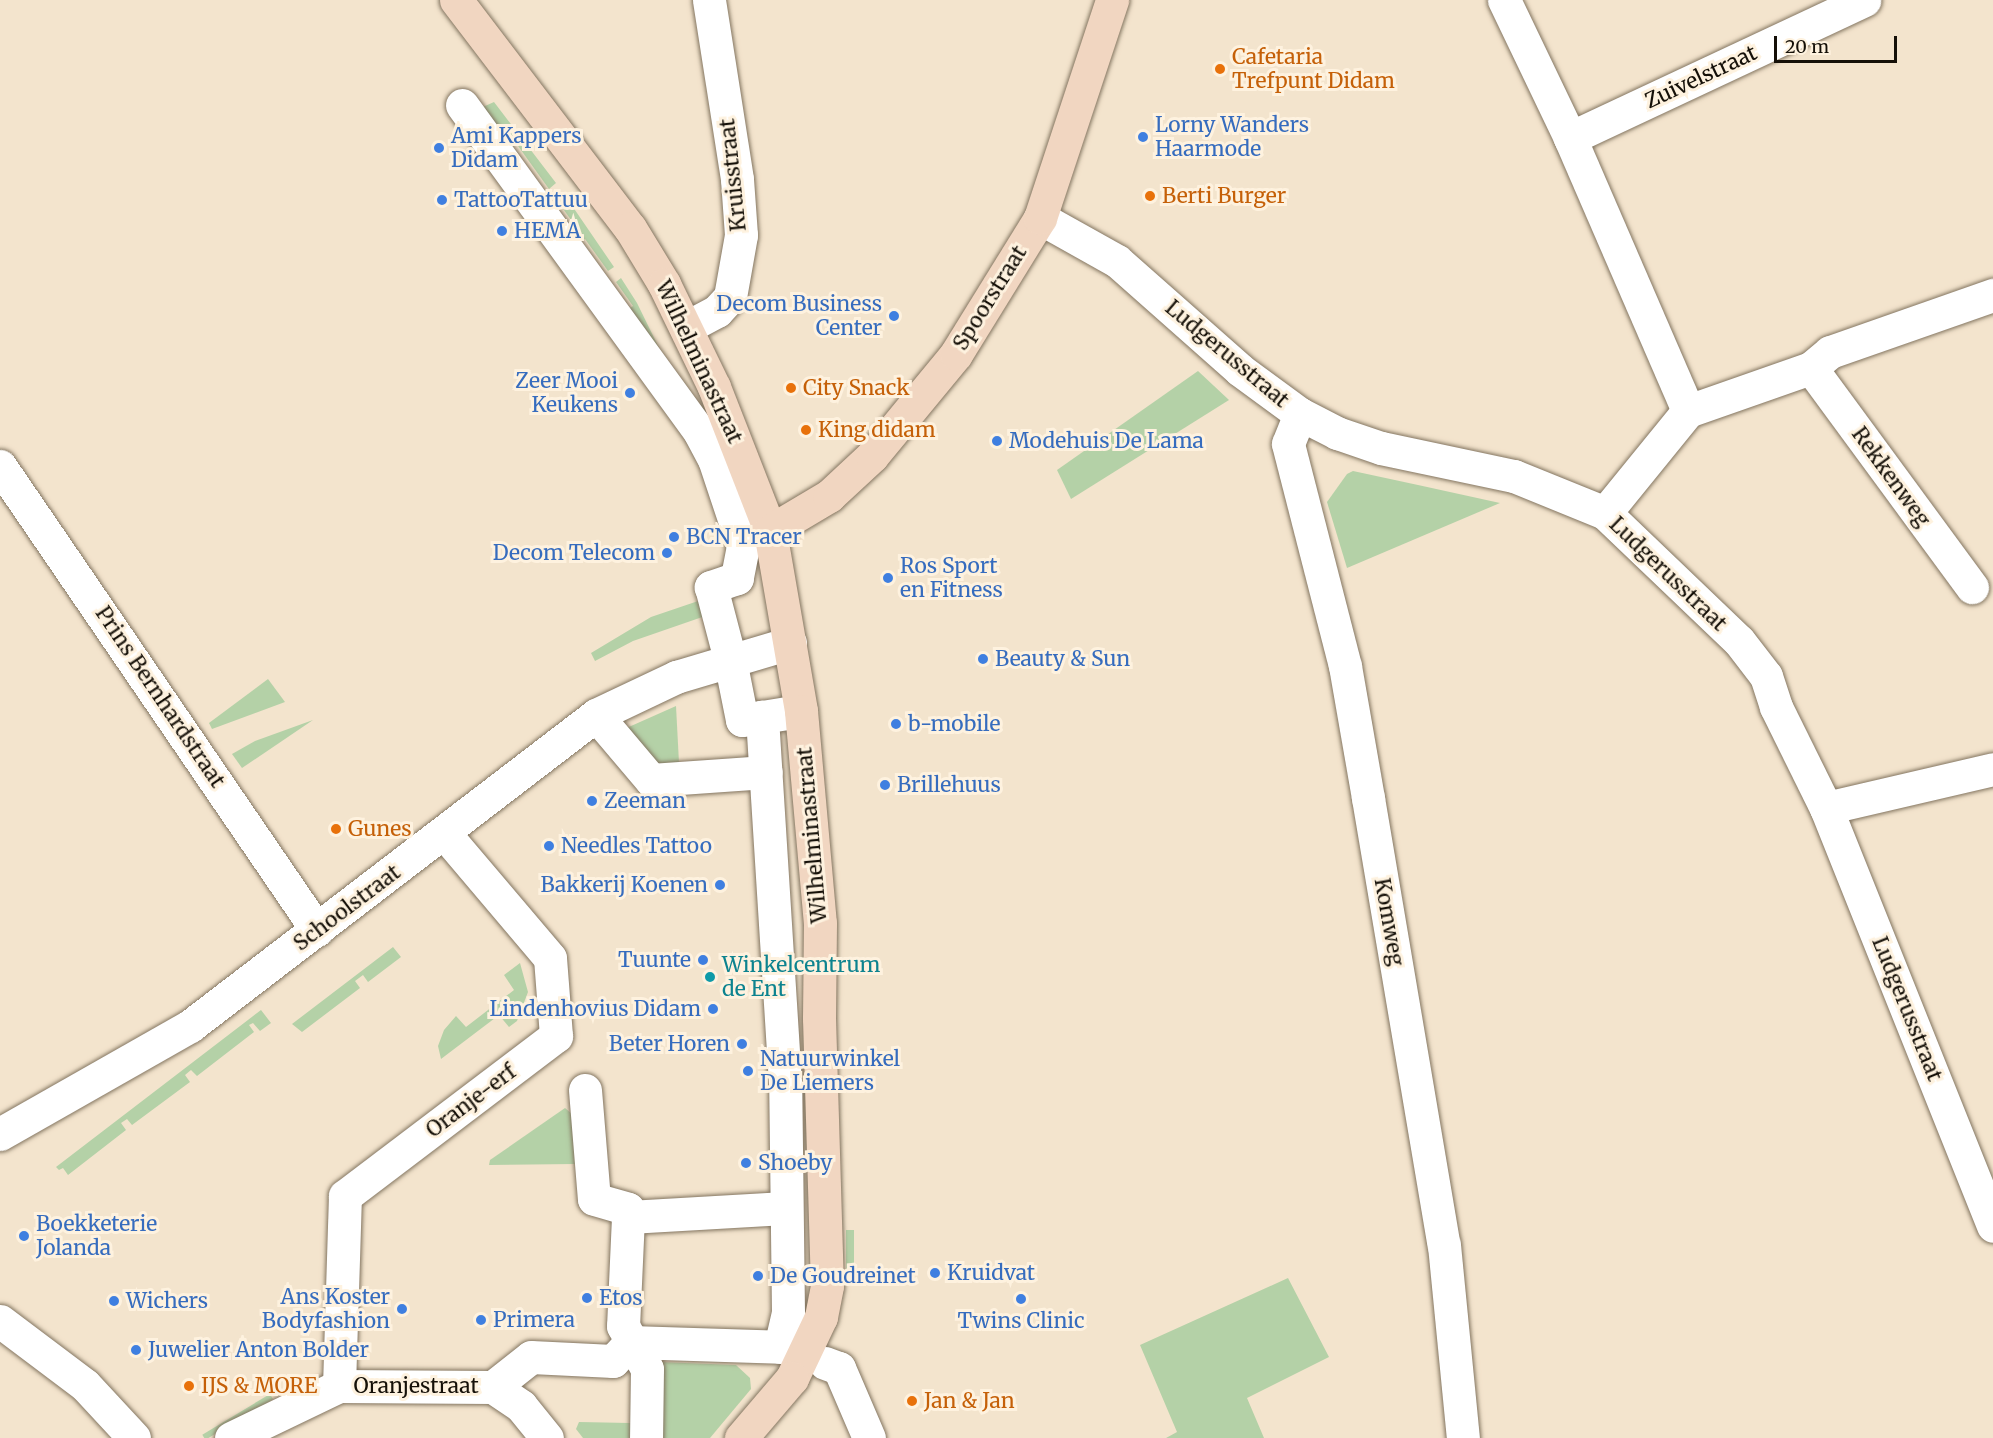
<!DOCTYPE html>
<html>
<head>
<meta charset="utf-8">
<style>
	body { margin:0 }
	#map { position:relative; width:1993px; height:1438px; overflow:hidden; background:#f3e4cd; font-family:Merriweather,serif }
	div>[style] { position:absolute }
	.green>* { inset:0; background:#b4d1a7; transform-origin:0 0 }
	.roads { filter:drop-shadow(0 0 2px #837560) drop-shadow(0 0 2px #837560) }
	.street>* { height:33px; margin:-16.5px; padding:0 16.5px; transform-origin:16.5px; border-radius:16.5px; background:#fff }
	.secondary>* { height:33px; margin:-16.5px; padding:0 16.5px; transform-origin:16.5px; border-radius:16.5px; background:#f1d6c1 }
	.dots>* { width:16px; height:16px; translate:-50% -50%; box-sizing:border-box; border:3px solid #fef2df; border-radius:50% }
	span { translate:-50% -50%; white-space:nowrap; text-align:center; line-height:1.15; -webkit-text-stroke:6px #fef2df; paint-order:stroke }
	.food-label { font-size:21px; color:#c56008 }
	.left { translate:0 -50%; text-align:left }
	.street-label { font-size:21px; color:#151008 }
	.shop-label { font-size:21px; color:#366cbe }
	.right { translate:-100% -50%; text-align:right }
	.culture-label { font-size:21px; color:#0d838f }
	.scale { position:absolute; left:1774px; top:36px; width:123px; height:27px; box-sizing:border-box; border:3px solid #151008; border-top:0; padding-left:8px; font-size:18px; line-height:21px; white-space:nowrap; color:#151008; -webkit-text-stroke:4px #fef2df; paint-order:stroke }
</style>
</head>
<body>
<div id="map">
	<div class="green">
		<i style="clip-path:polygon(494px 102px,556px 183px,549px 189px,503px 125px,492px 132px,476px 110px)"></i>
		<i style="clip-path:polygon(564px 194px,614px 267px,608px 271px,585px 239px,574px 246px,569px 239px,579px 231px,556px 199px)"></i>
		<i style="clip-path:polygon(621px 278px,637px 303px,663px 356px,622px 314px,633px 306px,616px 282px)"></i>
		<i style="clip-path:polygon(1198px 371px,1229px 400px,1071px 499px,1057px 470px)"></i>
		<i style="clip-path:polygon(1353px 471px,1418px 485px,1500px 503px,1347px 568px,1327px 502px,1347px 474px)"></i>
		<i style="clip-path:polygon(707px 598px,711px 614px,633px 641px,595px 661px,591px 653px,651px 617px)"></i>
		<i style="clip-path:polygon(268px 679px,285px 702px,212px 729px,209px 723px)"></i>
		<i style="clip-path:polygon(676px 706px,679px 763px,650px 764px,622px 730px)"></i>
		<i style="clip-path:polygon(313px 720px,242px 768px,232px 754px,255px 741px)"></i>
		<i style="clip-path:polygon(393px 947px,401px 957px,368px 982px,363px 975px,355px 981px,360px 988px,302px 1032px,292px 1024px)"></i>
		<i style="clip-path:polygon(520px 963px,528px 992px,517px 1021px,509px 1027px,499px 1015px,441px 1059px,438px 1046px,444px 1030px,456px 1016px,466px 1027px,514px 990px,504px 975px)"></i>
		<i style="clip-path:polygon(261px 1010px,271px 1023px,260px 1031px,253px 1023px,249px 1025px,254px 1032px,197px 1076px,191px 1070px,185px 1075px,190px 1082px,132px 1125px,127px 1119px,121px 1123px,126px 1130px,68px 1175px,63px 1168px,59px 1170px,56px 1167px)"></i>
		<i style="clip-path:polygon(565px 1108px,572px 1114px,575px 1164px,489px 1165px,490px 1160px)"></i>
		<i style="left:846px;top:1230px;width:8px;height:54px"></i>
		<i style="clip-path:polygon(1288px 1278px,1329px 1357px,1247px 1398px,1264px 1438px,1166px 1438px,1177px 1432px,1140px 1345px)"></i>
		<i style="clip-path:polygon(660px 1362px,736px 1365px,750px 1378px,751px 1389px,710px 1438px,658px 1438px)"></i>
		<i style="left:270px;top:1394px;width:6px;height:79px;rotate:59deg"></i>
		<i style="clip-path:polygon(579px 1422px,630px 1423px,637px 1438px,583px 1438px,576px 1429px)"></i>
	</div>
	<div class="roads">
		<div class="street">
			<i style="left:1504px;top:0;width:153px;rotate:64.4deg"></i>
			<i style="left:1570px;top:138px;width:297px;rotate:66.6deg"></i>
			<i style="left:462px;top:105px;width:405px;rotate:54deg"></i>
			<i style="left:700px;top:433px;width:30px;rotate:62deg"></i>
			<i style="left:714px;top:459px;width:92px;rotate:71.6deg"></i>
			<i style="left:743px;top:546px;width:33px;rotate:101deg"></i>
			<i style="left:737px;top:578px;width:28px;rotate:161deg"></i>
			<i style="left:711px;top:587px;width:59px;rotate:75.3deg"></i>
			<i style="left:1570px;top:138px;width:325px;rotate:-25.1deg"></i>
			<i style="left:1040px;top:218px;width:88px;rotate:29.2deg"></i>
			<i style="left:1117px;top:261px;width:164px;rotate:41.5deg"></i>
			<i style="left:1240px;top:370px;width:74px;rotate:36.3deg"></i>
			<i style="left:1300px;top:414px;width:42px;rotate:27.2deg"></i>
			<i style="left:1337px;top:433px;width:46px;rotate:18.8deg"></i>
			<i style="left:1381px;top:448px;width:136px;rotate:11.9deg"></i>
			<i style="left:1514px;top:476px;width:98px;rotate:22.1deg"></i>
			<i style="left:1605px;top:513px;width:185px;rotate:43.7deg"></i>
			<i style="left:1739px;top:641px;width:44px;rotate:52.4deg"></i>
			<i style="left:1766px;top:676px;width:33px;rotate:72deg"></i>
			<i style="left:1776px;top:707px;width:113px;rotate:63.7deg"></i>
			<i style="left:1826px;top:808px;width:450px;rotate:68.2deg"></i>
			<i style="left:687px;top:327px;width:34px;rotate:-28deg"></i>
			<i style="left:717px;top:311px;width:19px;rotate:-47deg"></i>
			<i style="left:730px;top:297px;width:63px;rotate:-79.9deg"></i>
			<i style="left:741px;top:235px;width:56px;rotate:-94.1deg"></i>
			<i style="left:737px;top:179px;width:181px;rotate:-98.9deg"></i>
			<i style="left:1811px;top:368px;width:272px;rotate:53.7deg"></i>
			<i style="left:1300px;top:414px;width:32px;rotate:112deg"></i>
			<i style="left:1288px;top:444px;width:229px;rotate:75.6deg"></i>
			<i style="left:1345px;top:666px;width:134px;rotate:80.1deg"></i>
			<i style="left:1368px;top:798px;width:453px;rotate:80.4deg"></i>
			<i style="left:1444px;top:1245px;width:194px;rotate:84.4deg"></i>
			<i style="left:0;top:466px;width:562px;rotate:55.66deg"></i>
			<i style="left:1605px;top:513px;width:132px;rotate:-50.9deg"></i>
			<i style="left:1688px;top:411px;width:130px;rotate:-19.3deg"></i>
			<i style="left:1811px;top:368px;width:25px;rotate:-40deg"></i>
			<i style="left:1830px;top:352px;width:173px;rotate:-19.3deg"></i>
			<i style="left:733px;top:675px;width:46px;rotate:78.7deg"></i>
			<i style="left:742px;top:720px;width:20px;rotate:-9deg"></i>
			<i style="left:596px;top:715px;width:85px;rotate:49.8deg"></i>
			<i style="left:651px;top:780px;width:115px;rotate:-4deg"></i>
			<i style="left:1826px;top:808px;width:171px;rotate:-13.1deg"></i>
			<i style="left:585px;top:1090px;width:109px;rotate:85.3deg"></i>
			<i style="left:594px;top:1199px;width:35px;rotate:16deg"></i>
			<i style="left:628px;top:1209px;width:8px;rotate:90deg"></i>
			<i style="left:628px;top:1217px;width:158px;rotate:-3.3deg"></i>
			<i style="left:0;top:1134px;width:219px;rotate:-29.6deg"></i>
			<i style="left:190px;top:1026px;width:511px;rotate:-37.45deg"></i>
			<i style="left:596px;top:715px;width:89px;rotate:-25.4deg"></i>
			<i style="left:676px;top:677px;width:119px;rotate:-16.6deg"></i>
			<i style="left:628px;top:1217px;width:109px;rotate:92.6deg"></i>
			<i style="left:623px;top:1326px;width:49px;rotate:60.8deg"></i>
			<i style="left:647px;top:1369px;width:69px;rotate:90.8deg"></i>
			<i style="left:0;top:1321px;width:106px;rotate:37deg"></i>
			<i style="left:85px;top:1385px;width:72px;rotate:47.2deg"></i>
			<i style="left:780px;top:1347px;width:35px;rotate:-77deg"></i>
			<i style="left:788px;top:1313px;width:230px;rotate:-90.7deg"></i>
			<i style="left:785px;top:1083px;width:367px;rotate:-93.6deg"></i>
			<i style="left:762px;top:717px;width:39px;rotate:-9deg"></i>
			<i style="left:825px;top:1363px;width:15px;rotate:20deg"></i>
			<i style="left:839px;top:1368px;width:76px;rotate:66.8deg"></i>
			<i style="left:339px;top:1386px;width:190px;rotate:-88.2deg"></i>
			<i style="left:345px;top:1196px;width:265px;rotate:-37.2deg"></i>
			<i style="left:556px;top:1036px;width:78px;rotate:-94.4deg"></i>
			<i style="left:550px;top:958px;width:162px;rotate:-130.3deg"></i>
			<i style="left:493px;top:1387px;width:34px;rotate:34deg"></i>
			<i style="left:521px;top:1406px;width:41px;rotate:50.9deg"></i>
			<i style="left:231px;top:1438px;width:120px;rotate:-25.7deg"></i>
			<i style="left:339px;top:1386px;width:154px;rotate:0.4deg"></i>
			<i style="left:493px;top:1387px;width:48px;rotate:-38.3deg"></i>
			<i style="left:531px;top:1357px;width:82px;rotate:2.8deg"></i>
			<i style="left:613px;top:1361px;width:26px;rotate:-47deg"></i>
			<i style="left:631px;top:1342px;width:156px;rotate:1.8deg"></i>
		</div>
		<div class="secondary">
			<i style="left:456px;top:0;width:287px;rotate:52.7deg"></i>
			<i style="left:630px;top:228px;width:66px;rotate:58.7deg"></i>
			<i style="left:664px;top:284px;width:114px;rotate:64.1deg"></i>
			<i style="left:714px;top:387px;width:155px;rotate:68.7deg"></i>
			<i style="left:770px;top:531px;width:183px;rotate:80.2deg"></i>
			<i style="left:801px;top:711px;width:213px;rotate:84.9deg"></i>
			<i style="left:820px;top:923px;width:95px;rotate:90.6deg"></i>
			<i style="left:819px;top:1018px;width:268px;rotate:88.3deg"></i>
			<i style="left:827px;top:1286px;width:32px;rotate:101deg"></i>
			<i style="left:821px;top:1317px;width:68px;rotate:115.4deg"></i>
			<i style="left:792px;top:1378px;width:79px;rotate:130.4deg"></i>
			<i style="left:770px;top:531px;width:69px;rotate:-30.7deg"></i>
			<i style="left:829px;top:496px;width:59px;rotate:-42.9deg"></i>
			<i style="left:872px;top:456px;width:132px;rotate:-50.5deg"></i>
			<i style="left:956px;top:354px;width:160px;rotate:-58.3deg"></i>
			<i style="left:1040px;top:218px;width:230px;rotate:-71.7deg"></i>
		</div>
	</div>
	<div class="dots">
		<i style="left:1220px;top:69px;background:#e8710a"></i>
		<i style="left:1143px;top:137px;background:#3f7fe0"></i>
		<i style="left:439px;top:148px;background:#3f7fe0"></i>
		<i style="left:1150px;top:196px;background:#e8710a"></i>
		<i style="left:442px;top:200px;background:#3f7fe0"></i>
		<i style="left:502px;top:231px;background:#3f7fe0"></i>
		<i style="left:894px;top:316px;background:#3f7fe0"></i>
		<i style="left:791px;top:388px;background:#e8710a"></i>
		<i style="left:630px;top:393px;background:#3f7fe0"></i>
		<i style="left:806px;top:430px;background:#e8710a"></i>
		<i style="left:997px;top:441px;background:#3f7fe0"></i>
		<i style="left:674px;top:537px;background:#3f7fe0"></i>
		<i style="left:667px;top:553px;background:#3f7fe0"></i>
		<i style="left:888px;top:578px;background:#3f7fe0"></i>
		<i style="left:983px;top:659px;background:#3f7fe0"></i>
		<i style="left:896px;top:724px;background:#3f7fe0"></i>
		<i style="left:885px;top:785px;background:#3f7fe0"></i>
		<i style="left:592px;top:801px;background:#3f7fe0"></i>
		<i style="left:336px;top:829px;background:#e8710a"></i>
		<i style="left:549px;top:846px;background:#3f7fe0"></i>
		<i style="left:720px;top:885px;background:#3f7fe0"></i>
		<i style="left:703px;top:960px;background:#3f7fe0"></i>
		<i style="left:710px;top:977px;background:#0f9aa8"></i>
		<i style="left:713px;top:1009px;background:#3f7fe0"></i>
		<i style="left:742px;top:1044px;background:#3f7fe0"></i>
		<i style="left:748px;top:1071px;background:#3f7fe0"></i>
		<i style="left:746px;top:1163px;background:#3f7fe0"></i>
		<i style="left:24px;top:1236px;background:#3f7fe0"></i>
		<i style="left:935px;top:1273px;background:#3f7fe0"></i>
		<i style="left:758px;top:1276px;background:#3f7fe0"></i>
		<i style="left:587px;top:1298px;background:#3f7fe0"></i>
		<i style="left:1021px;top:1299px;background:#3f7fe0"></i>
		<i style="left:114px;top:1301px;background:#3f7fe0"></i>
		<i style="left:402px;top:1309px;background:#3f7fe0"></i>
		<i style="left:481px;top:1320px;background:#3f7fe0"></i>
		<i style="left:136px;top:1350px;background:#3f7fe0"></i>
		<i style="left:189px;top:1386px;background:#e8710a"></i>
		<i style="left:912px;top:1401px;background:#e8710a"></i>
	</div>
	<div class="food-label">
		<span class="left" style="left:1232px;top:69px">Cafetaria<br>Trefpunt Didam</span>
		<span class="left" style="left:1162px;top:196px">Berti Burger</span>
		<span class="left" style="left:803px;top:388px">City Snack</span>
		<span class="left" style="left:818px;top:430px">King didam</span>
		<span class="left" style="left:348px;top:829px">Gunes</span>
		<span class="left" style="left:201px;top:1386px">IJS &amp; MORE</span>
		<span class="left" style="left:924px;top:1401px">Jan &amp; Jan</span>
	</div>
	<div class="street-label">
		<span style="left:1701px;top:77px;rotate:-25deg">Zuivelstraat</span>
		<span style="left:733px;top:175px;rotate:-96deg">Kruisstraat</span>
		<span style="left:990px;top:298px;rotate:-58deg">Spoorstraat</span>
		<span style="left:1227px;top:354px;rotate:40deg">Ludgerusstraat</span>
		<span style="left:699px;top:362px;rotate:65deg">Wilhelminastraat</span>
		<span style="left:1891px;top:477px;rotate:54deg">Rekkenweg</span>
		<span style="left:1668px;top:574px;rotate:44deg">Ludgerusstraat</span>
		<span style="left:160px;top:697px;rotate:56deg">Prins Bernhardstraat</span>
		<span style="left:812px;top:835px;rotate:-95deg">Wilhelminastraat</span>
		<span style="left:347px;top:908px;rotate:-37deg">Schoolstraat</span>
		<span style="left:1389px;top:922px;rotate:80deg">Komweg</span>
		<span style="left:1907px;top:1009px;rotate:68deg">Ludgerusstraat</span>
		<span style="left:471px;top:1101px;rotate:-37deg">Oranje-erf</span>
		<span style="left:416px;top:1386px">Oranjestraat</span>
	</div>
	<div class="shop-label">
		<span class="left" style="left:1155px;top:137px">Lorny Wanders<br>Haarmode</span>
		<span class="left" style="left:451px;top:148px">Ami Kappers<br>Didam</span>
		<span class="left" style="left:454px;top:200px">TattooTattuu</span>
		<span class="left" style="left:514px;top:231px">HEMA</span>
		<span class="right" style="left:882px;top:316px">Decom Business<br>Center</span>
		<span class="right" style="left:618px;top:393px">Zeer Mooi<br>Keukens</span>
		<span class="left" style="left:1009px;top:441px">Modehuis De Lama</span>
		<span class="left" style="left:686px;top:537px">BCN Tracer</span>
		<span class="right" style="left:655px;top:553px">Decom Telecom</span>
		<span class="left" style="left:900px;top:578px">Ros Sport<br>en Fitness</span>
		<span class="left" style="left:995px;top:659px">Beauty &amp; Sun</span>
		<span class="left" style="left:908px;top:724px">b-mobile</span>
		<span class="left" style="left:897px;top:785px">Brillehuus</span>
		<span class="left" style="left:604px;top:801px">Zeeman</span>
		<span class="left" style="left:561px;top:846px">Needles Tattoo</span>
		<span class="right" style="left:708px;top:885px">Bakkerij Koenen</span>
		<span class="right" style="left:691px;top:960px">Tuunte</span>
		<span class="right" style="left:701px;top:1009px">Lindenhovius Didam</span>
		<span class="right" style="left:730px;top:1044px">Beter Horen</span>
		<span class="left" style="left:760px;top:1071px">Natuurwinkel<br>De Liemers</span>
		<span class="left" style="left:758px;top:1163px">Shoeby</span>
		<span class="left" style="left:36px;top:1236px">Boekketerie<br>Jolanda</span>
		<span class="left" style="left:947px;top:1273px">Kruidvat</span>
		<span class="left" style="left:770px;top:1276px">De Goudreinet</span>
		<span class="right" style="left:390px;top:1309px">Ans Koster<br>Bodyfashion</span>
		<span class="left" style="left:599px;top:1298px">Etos</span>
		<span class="left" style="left:126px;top:1301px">Wichers</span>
		<span class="left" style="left:493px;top:1320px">Primera</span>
		<span style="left:1021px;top:1321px">Twins Clinic</span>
		<span class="left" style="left:148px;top:1350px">Juwelier Anton Bolder</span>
	</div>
	<div class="culture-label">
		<span class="left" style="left:722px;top:977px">Winkelcentrum<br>de Ent</span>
	</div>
	<div class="scale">20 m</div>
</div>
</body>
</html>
